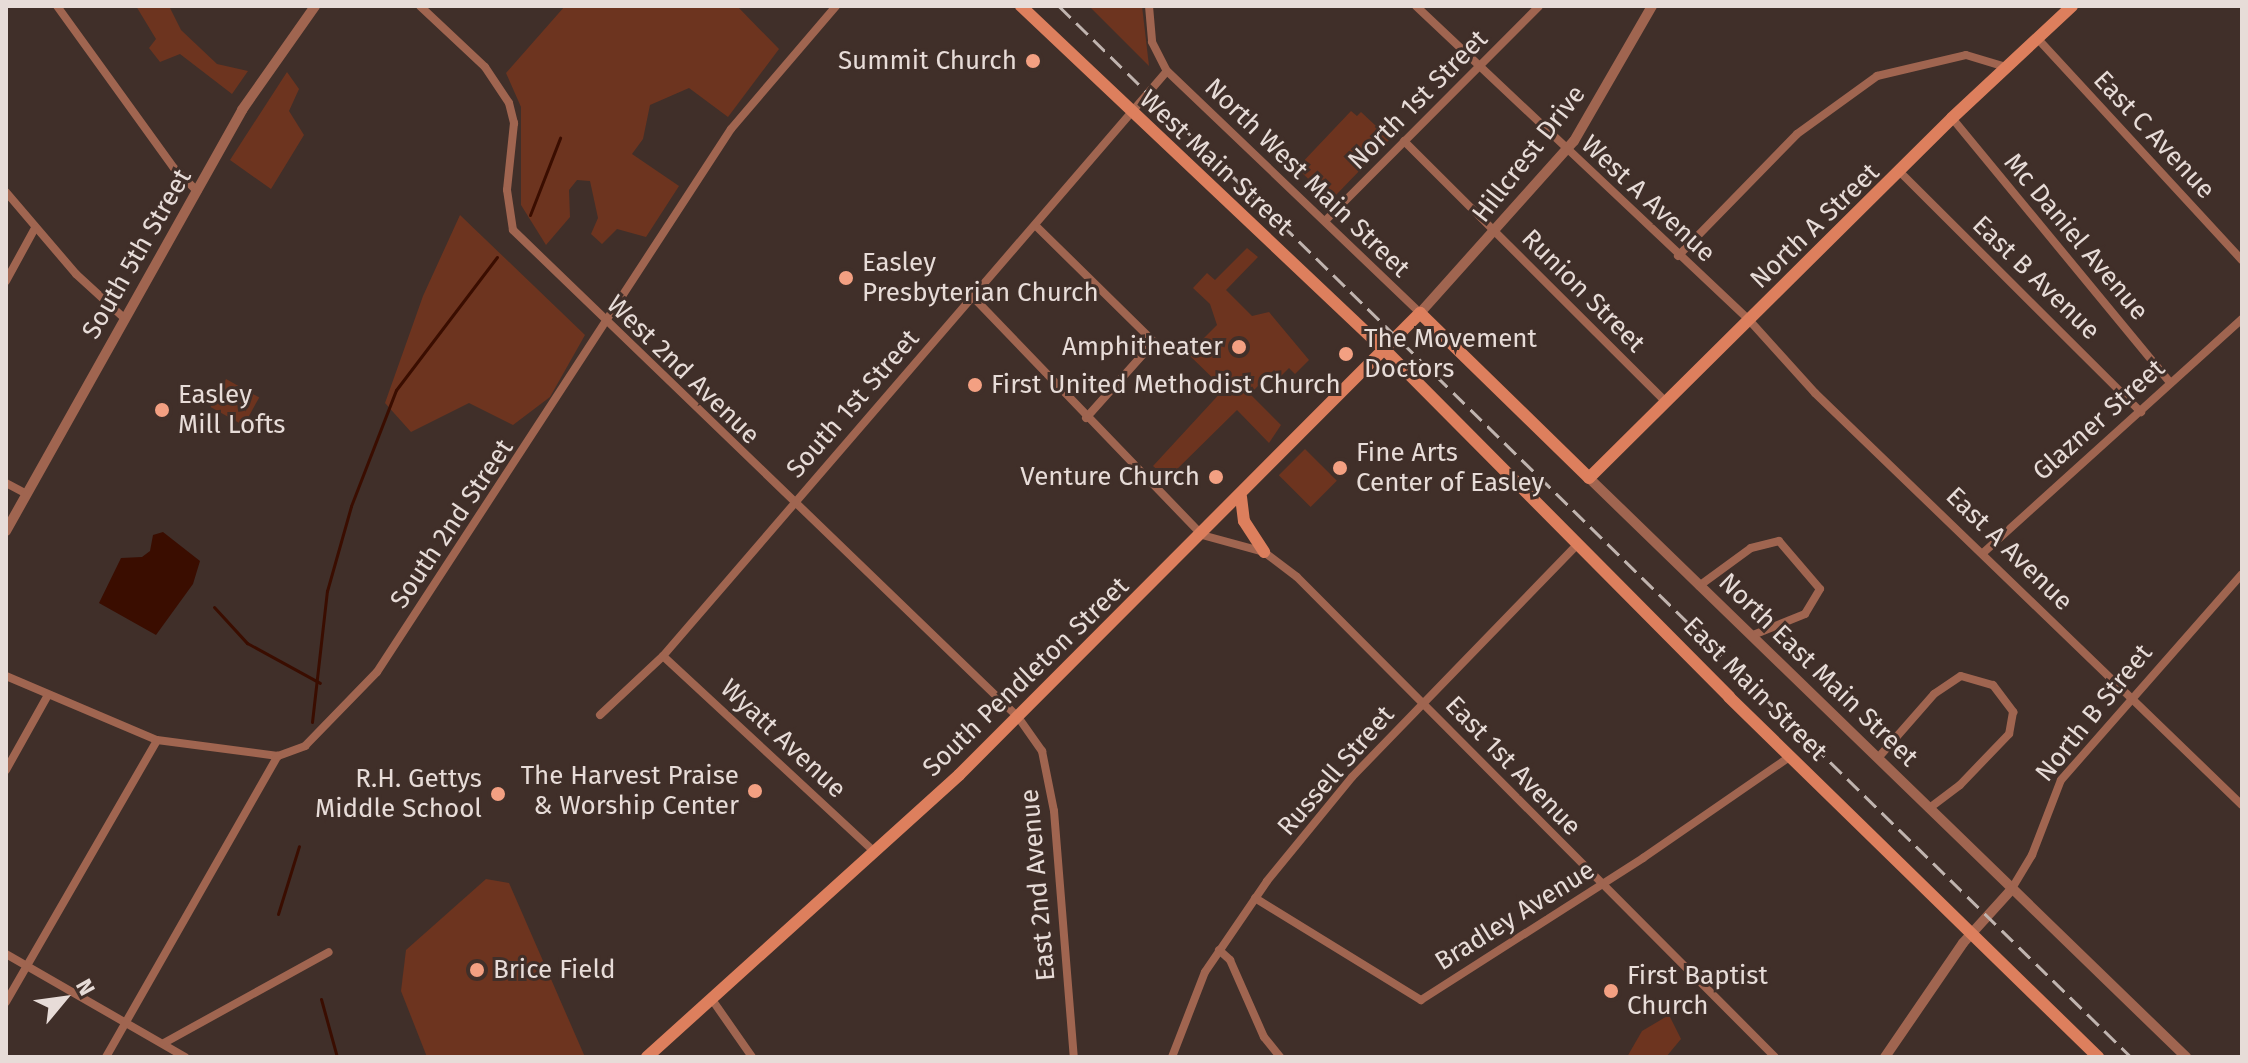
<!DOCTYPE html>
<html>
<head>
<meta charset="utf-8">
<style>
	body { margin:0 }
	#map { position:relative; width:2248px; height:1063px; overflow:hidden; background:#402f29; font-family:"Fira Sans",sans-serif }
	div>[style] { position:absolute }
	.green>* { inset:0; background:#6d341f; transform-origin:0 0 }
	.water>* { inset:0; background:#3a0d00 }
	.stream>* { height:3px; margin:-1.5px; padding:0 1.5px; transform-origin:1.5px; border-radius:1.5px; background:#3a0d00 }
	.minor>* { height:8px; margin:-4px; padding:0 4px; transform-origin:4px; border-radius:4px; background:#a06550 }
	.tertiary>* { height:10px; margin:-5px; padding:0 5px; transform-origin:5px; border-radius:5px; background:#a06550 }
	.secondary>* { height:12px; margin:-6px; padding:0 6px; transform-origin:6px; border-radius:6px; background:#dd7f5d }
	.rail>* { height:3px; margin-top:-1.5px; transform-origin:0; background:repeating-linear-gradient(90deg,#c0b4af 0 16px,transparent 0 24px) }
	.dots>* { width:22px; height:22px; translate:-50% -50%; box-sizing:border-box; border:4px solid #402f29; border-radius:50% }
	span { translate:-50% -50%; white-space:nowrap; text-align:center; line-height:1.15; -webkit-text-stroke:6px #402f29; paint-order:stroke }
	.poi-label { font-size:26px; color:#e7dcd8 }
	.right { translate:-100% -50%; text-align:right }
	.left { translate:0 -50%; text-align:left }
	.street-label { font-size:26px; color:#e7dcd8 }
	.frame { position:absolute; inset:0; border:8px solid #e7dcd8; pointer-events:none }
	.north { position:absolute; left:24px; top:959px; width:80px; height:80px; -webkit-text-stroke:6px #402f29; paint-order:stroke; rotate:61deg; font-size:22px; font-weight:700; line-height:32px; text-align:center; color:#e7dcd8 }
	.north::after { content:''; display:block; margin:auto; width:28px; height:36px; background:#e7dcd8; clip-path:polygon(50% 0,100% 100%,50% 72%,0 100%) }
</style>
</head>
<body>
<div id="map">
	<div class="green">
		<i style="clip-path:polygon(136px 6px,169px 6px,181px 30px,217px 64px,248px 71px,232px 94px,180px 54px,160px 62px,149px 48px,156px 39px)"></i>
		<i style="clip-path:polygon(565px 6px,737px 6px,779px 49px,728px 117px,689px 88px,650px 105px,643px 139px,632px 154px,679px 186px,646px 237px,617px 229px,602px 244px,591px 234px,598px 218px,590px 181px,577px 180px,569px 190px,570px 217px,546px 245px,521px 205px,521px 107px,506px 73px)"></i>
		<i style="clip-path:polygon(1089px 6px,1142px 6px,1149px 66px)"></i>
		<i style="clip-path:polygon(287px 72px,299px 89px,289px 111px,304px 135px,271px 189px,230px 160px)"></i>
		<i style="clip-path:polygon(1351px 111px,1357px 116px,1361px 112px,1390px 139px,1336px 195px,1329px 189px,1324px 194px,1297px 168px)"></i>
		<i style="clip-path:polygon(460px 215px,585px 335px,550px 397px,513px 425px,469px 403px,411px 432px,385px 403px,423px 296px)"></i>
		<i style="clip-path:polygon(1247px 248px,1258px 257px,1226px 290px,1252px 316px,1269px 312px,1309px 360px,1295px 374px,1289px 368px,1281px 376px,1274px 370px,1250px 394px,1281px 425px,1269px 443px,1237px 410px,1167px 479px,1153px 466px,1224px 389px,1188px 354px,1217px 325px,1210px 304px,1193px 288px,1207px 273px,1215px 280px)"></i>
		<i style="left:226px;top:379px;width:38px;height:32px;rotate:29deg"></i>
		<i style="left:1305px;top:449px;width:45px;height:37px;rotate:45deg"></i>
		<i style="clip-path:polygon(486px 879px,509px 883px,585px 1057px,427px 1057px,401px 991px,406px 950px)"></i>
		<i style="clip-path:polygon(1669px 1015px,1681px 1039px,1666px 1057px,1627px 1057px,1642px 1031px)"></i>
	</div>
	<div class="water">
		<i style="clip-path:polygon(163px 532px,200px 561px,193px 584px,156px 635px,99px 603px,121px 558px,142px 557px,150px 551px,153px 535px)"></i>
	</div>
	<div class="stream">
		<i style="left:530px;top:215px;width:83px;rotate:-68.7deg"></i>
		<i style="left:214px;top:607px;width:49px;rotate:47.5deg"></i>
		<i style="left:247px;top:643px;width:83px;rotate:28.7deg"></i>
		<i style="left:312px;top:722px;width:132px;rotate:-83.5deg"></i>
		<i style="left:327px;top:591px;width:88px;rotate:-74.2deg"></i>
		<i style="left:351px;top:506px;width:124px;rotate:-68.8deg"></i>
		<i style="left:396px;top:390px;width:167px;rotate:-52.8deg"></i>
		<i style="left:278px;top:914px;width:71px;rotate:-72.8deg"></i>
		<i style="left:321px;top:999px;width:60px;rotate:74.6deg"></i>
	</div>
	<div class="minor">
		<i style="left:57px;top:6px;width:200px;rotate:54.2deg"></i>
		<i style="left:174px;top:168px;width:33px;rotate:45deg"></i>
		<i style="left:420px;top:6px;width:89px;rotate:43.2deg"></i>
		<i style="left:485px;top:67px;width:43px;rotate:56.3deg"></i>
		<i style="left:509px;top:103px;width:21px;rotate:76deg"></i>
		<i style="left:514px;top:123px;width:67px;rotate:96deg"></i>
		<i style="left:507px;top:190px;width:40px;rotate:81.5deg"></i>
		<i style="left:513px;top:230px;width:702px;rotate:43.96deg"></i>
		<i style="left:1018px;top:717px;width:42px;rotate:54.8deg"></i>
		<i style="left:1042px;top:751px;width:61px;rotate:78.7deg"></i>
		<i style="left:1054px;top:811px;width:247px;rotate:85.4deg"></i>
		<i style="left:1149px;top:6px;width:36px;rotate:85deg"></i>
		<i style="left:1152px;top:42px;width:33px;rotate:63deg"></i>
		<i style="left:1167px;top:71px;width:350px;rotate:43.7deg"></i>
		<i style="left:1416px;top:6px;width:459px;rotate:43.3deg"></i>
		<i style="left:1750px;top:321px;width:97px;rotate:47.9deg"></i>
		<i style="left:1815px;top:393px;width:593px;rotate:43.98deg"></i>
		<i style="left:2037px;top:38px;width:302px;rotate:47.3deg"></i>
		<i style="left:1952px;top:118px;width:342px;rotate:50.5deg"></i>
		<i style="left:1404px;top:141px;width:370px;rotate:44.9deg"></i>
		<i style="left:1901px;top:173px;width:339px;rotate:44.9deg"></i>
		<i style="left:6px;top:192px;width:108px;rotate:49.5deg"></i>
		<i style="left:76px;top:274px;width:65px;rotate:42.5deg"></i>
		<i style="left:1325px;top:221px;width:303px;rotate:-45.1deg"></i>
		<i style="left:1035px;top:225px;width:167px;rotate:44.5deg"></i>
		<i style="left:1154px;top:342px;width:102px;rotate:131.8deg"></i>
		<i style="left:1678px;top:256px;width:170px;rotate:-45.7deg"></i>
		<i style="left:1797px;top:134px;width:99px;rotate:-35.9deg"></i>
		<i style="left:1877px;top:76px;width:91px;rotate:-13.3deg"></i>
		<i style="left:1966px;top:55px;width:42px;rotate:16.7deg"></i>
		<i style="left:6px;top:281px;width:60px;rotate:-61.3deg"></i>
		<i style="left:973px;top:297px;width:330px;rotate:46.1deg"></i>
		<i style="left:1202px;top:535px;width:64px;rotate:15.3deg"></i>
		<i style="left:1264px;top:552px;width:41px;rotate:37.1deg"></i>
		<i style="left:1297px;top:577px;width:677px;rotate:45.12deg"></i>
		<i style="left:6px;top:483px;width:24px;rotate:28deg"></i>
		<i style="left:1983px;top:553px;width:349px;rotate:-42.1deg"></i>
		<i style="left:1699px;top:586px;width:64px;rotate:-36.2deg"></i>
		<i style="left:1751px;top:548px;width:29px;rotate:-14deg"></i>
		<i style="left:1779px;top:541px;width:63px;rotate:49.5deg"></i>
		<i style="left:1820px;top:589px;width:29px;rotate:121deg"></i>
		<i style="left:1805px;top:614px;width:56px;rotate:158deg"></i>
		<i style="left:663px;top:656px;width:289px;rotate:42.8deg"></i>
		<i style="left:6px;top:676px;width:164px;rotate:23deg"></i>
		<i style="left:157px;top:740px;width:122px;rotate:7.5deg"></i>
		<i style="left:600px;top:715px;width:86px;rotate:-43.1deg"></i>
		<i style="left:663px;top:656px;width:772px;rotate:-49.25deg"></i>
		<i style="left:1878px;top:758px;width:85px;rotate:-48.8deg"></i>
		<i style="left:1934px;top:694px;width:32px;rotate:-34deg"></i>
		<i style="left:1961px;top:676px;width:33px;rotate:16deg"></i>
		<i style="left:1993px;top:685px;width:34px;rotate:53deg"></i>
		<i style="left:2013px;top:712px;width:22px;rotate:100deg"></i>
		<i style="left:2009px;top:734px;width:71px;rotate:133.9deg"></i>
		<i style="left:1960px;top:785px;width:39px;rotate:143deg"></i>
		<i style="left:6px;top:770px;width:86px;rotate:-60.8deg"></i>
		<i style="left:2011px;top:890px;width:41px;rotate:-59deg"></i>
		<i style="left:2032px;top:855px;width:80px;rotate:-68.9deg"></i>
		<i style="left:2061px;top:780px;width:274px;rotate:-48.7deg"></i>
		<i style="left:1255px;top:898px;width:195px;rotate:31.6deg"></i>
		<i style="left:1421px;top:1000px;width:264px;rotate:-32.6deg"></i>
		<i style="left:1643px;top:858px;width:180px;rotate:-34.6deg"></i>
		<i style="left:1219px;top:950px;width:15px;rotate:42deg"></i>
		<i style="left:1230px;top:960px;width:84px;rotate:66.2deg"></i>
		<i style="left:1264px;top:1037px;width:26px;rotate:51deg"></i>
		<i style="left:6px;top:954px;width:207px;rotate:29.9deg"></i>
		<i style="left:713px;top:1001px;width:68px;rotate:55.1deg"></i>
		<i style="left:6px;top:1002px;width:302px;rotate:-60deg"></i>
		<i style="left:164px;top:1043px;width:188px;rotate:-28.9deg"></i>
		<i style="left:106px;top:1057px;width:347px;rotate:-60.3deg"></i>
		<i style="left:278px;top:756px;width:29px;rotate:-20deg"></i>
		<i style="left:305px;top:746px;width:103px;rotate:-45.8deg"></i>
		<i style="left:377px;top:672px;width:648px;rotate:-56.9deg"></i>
		<i style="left:731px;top:129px;width:162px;rotate:-49.5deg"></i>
		<i style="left:1172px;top:1057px;width:91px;rotate:-68.8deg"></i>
		<i style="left:1205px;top:972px;width:110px;rotate:-55.7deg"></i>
		<i style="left:1267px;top:881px;width:134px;rotate:-50.7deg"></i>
		<i style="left:1352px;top:777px;width:325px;rotate:-45.9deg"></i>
	</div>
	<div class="tertiary">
		<i style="left:1420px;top:313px;width:231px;rotate:-48.2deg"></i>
		<i style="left:1574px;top:141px;width:156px;rotate:-60deg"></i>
		<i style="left:1589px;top:478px;width:832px;rotate:44.12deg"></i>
		<i style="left:6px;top:531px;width:483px;rotate:-60.7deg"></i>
		<i style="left:242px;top:110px;width:127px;rotate:-54.9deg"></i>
		<i style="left:1885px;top:1057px;width:138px;rotate:-55.6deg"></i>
		<i style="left:1963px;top:943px;width:72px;rotate:-47.8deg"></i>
	</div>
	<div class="secondary">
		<i style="left:1021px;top:6px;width:499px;rotate:43.4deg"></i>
		<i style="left:1384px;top:349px;width:490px;rotate:45.2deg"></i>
		<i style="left:1729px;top:697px;width:516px;rotate:44.29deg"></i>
		<i style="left:1241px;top:497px;width:24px;rotate:83deg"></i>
		<i style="left:1244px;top:521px;width:37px;rotate:57deg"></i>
		<i style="left:647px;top:1057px;width:421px;rotate:-42.1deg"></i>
		<i style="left:959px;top:775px;width:653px;rotate:-45.06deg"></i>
		<i style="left:1420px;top:313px;width:236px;rotate:44.3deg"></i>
		<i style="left:1589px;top:478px;width:511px;rotate:-44.76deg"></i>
		<i style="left:1952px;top:118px;width:164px;rotate:-43deg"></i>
	</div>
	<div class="rail">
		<i style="left:1059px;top:6px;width:1501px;rotate:44.43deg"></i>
	</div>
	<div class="dots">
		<i style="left:1033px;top:61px;background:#f3a082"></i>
		<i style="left:846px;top:278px;background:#f3a082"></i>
		<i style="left:1239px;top:347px;background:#f3a082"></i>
		<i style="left:1346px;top:354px;background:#f3a082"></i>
		<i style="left:975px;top:385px;background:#f3a082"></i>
		<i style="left:162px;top:410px;background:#f3a082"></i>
		<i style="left:1340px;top:468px;background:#f3a082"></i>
		<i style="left:1216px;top:477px;background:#f3a082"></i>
		<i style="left:755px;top:791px;background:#f3a082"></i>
		<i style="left:498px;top:794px;background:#f3a082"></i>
		<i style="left:477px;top:970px;background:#f3a082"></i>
		<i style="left:1611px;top:991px;background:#f3a082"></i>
	</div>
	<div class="poi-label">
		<span class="right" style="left:1017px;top:61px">Summit Church</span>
		<span class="left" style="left:862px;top:278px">Easley<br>Presbyterian Church</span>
		<span class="left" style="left:1364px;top:354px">The Movement<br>Doctors</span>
		<span class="right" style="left:1223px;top:347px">Amphitheater</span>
		<span class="left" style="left:991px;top:385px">First United Methodist Church</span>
		<span class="left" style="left:178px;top:410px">Easley<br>Mill Lofts</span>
		<span class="left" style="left:1356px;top:468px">Fine Arts<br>Center of Easley</span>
		<span class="right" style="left:1200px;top:477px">Venture Church</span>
		<span class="right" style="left:739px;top:791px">The Harvest Praise<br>&amp; Worship Center</span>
		<span class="right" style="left:482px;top:794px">R.H. Gettys<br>Middle School</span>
		<span class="left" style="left:493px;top:970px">Brice Field</span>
		<span class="left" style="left:1627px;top:991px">First Baptist<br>Church</span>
	</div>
	<div class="street-label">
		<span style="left:1418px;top:100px;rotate:-45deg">North 1st Street</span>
		<span style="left:2154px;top:135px;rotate:47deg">East C Avenue</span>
		<span style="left:1529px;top:154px;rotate:-52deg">Hillcrest Drive</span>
		<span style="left:1216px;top:163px;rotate:43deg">West Main Street</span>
		<span style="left:1307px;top:178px;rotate:44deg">North West Main Street</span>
		<span style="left:1648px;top:199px;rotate:43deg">West A Avenue</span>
		<span style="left:1815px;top:226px;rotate:-44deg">North A Street</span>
		<span style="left:2076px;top:237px;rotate:50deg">Mc Daniel Avenue</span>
		<span style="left:137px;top:254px;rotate:-60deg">South 5th Street</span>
		<span style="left:2036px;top:278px;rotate:44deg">East B Avenue</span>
		<span style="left:1583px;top:291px;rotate:45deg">Runion Street</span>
		<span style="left:683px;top:370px;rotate:44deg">West 2nd Avenue</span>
		<span style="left:853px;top:404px;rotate:-49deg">South 1st Street</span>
		<span style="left:2099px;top:420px;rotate:-42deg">Glazner Street</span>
		<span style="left:452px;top:524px;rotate:-56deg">South 2nd Street</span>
		<span style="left:2009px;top:549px;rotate:44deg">East A Avenue</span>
		<span style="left:1818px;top:670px;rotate:44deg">North East Main Street</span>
		<span style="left:1026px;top:677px;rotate:-44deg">South Pendleton Street</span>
		<span style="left:1755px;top:689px;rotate:45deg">East Main Street</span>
		<span style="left:2094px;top:713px;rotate:-51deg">North B Street</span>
		<span style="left:783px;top:739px;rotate:43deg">Wyatt Avenue</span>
		<span style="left:1513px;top:766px;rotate:46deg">East 1st Avenue</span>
		<span style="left:1336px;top:771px;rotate:-49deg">Russell Street</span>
		<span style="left:1038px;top:885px;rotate:-95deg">East 2nd Avenue</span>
		<span style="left:1515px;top:916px;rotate:-32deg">Bradley Avenue</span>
	</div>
	<div class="frame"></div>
	<div class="north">N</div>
</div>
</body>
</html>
